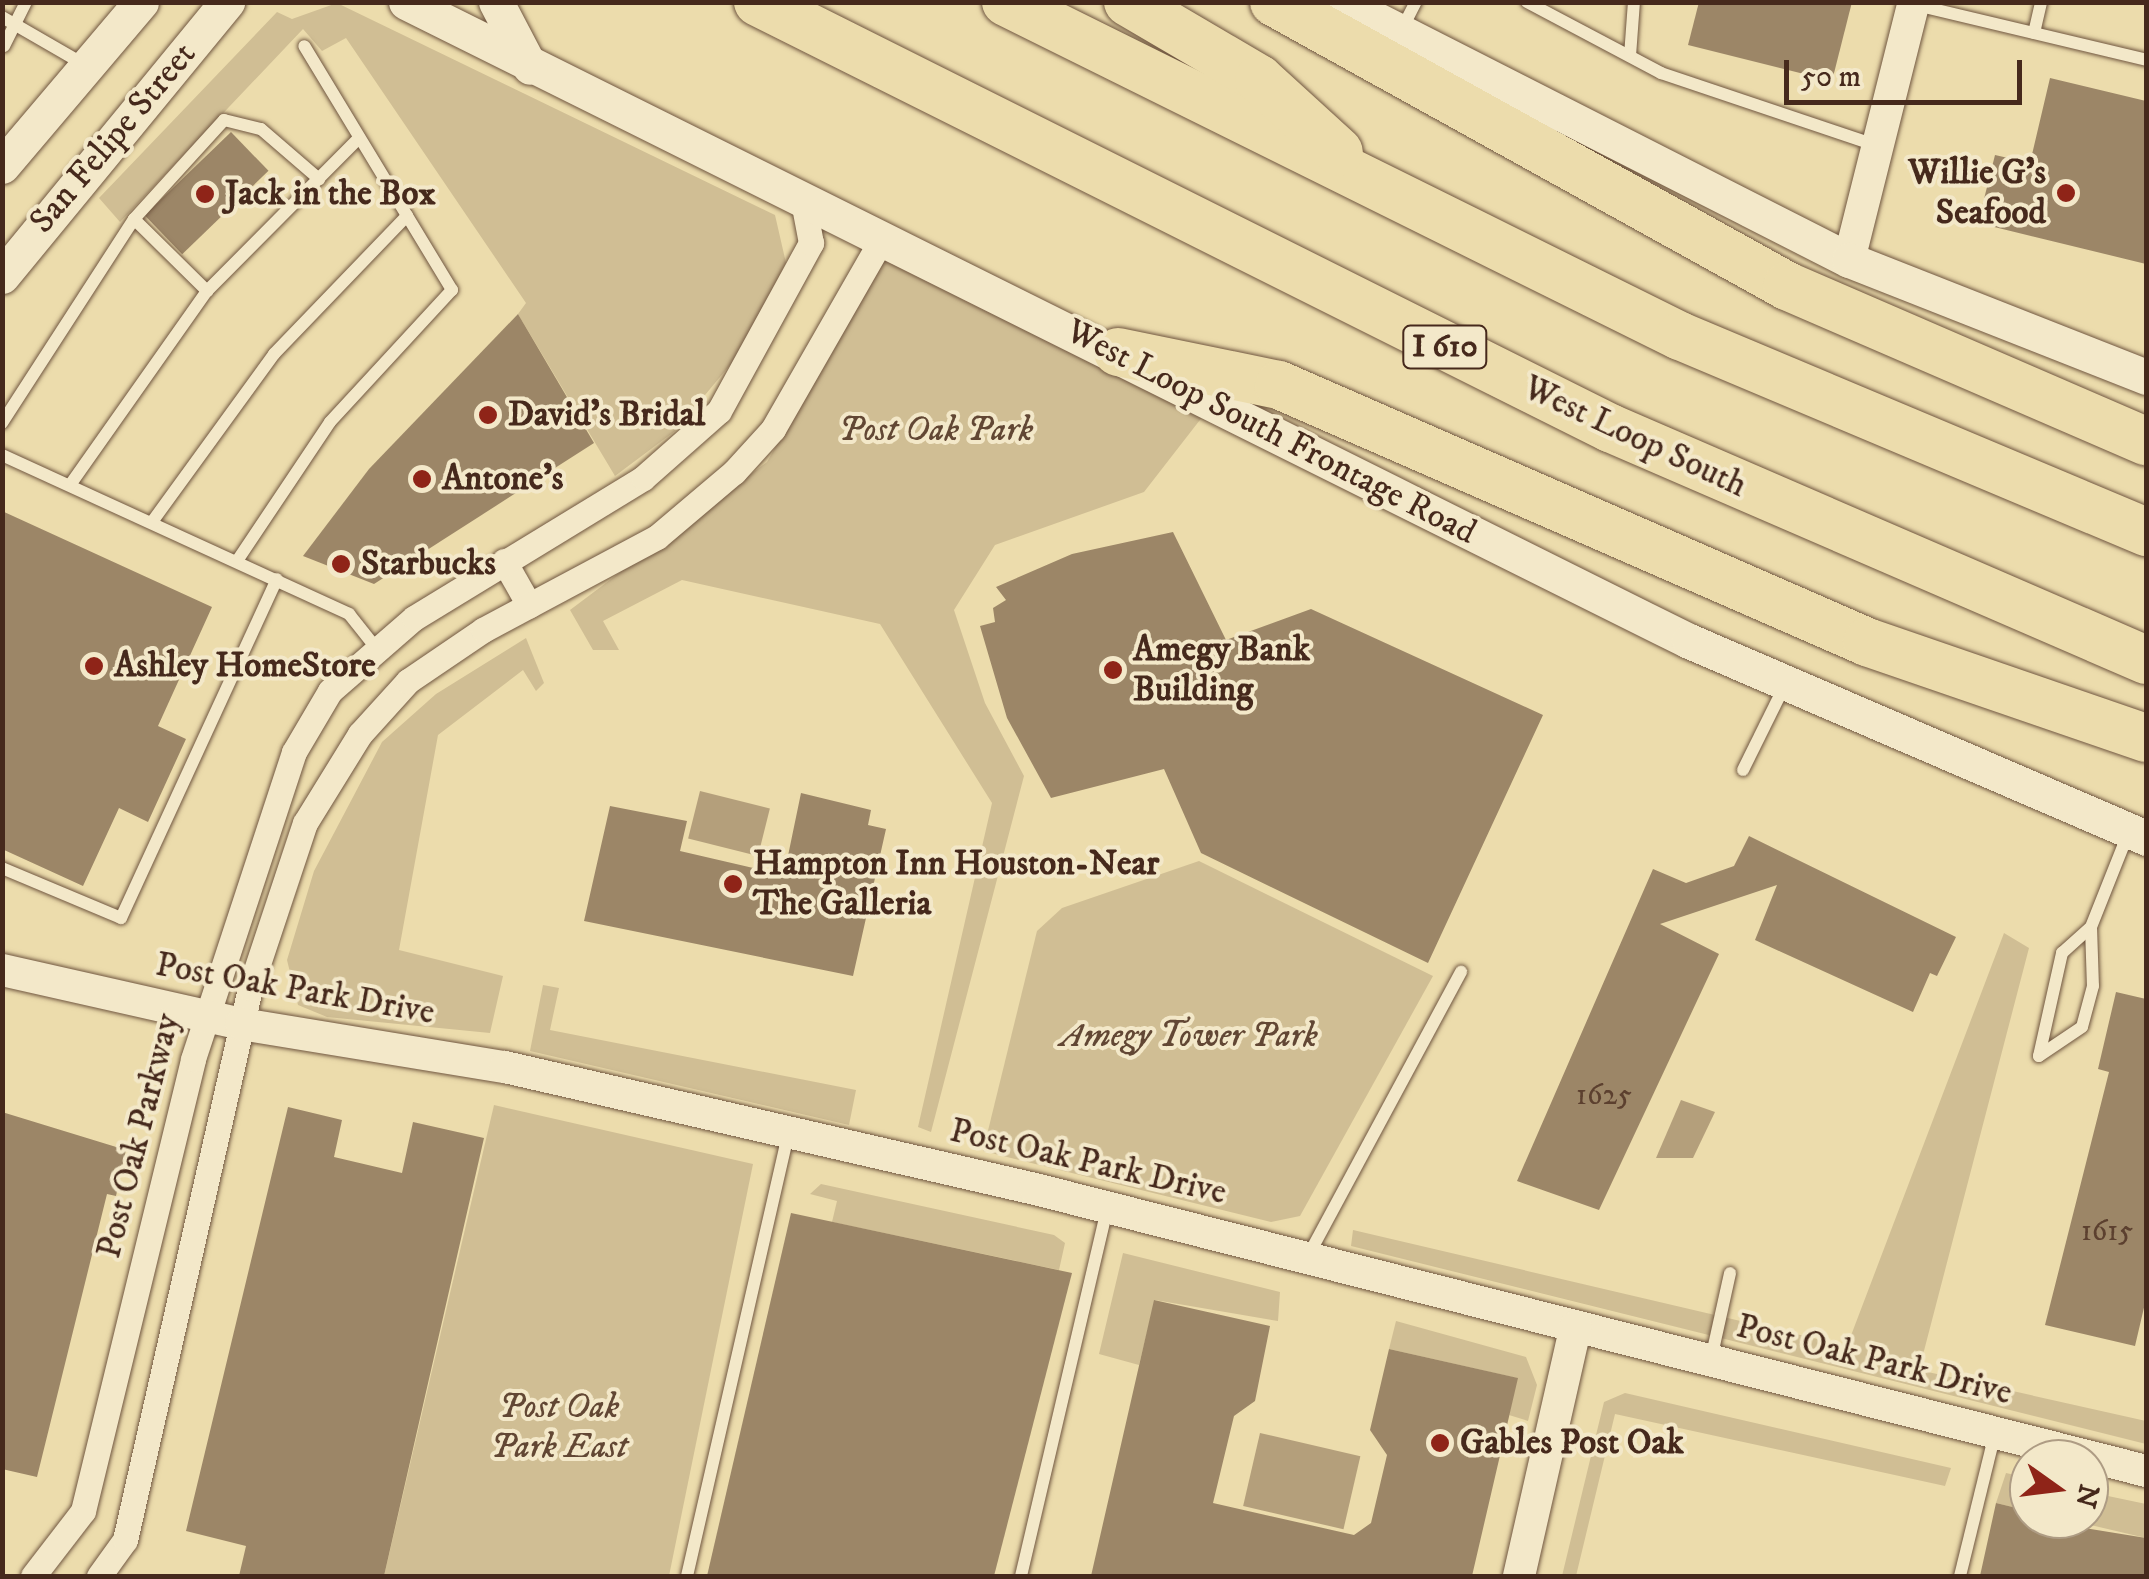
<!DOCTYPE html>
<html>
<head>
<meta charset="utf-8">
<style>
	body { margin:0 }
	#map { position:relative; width:2149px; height:1579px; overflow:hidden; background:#ecdcac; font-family:"IM FELL DW Pica",serif }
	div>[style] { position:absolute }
	.green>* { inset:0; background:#d0be94 }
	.water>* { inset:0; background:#b49f7b; transform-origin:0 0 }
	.building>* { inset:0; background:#9c8667; transform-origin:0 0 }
	.roads { filter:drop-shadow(0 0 2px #705640) drop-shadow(0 0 2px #705640) }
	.service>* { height:12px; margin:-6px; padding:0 6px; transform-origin:6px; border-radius:6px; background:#f3e8c9 }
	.minor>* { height:25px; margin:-12.5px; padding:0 12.5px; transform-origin:12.5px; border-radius:12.5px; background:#f3e8c9 }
	.tertiary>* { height:32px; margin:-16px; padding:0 16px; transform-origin:16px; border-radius:16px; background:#f3e8c9 }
	.secondary>* { height:35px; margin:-17.5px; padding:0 17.5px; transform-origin:17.5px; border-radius:17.5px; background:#f3e8c9 }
	.motorway>* { height:48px; margin:-24px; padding:0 24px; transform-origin:24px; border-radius:24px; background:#ecdcac }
	.dots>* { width:28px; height:28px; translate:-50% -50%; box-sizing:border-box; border:5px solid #f3e8c9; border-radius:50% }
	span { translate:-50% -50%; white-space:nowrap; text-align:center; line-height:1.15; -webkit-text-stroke:8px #f3e8c9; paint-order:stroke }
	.number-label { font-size:30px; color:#5c402f }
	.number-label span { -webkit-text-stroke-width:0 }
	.shield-label span { padding:2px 8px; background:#f3e8c9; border:2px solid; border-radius:8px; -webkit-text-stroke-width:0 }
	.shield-label { font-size:32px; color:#46291c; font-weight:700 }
	.street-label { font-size:35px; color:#46291c }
	.poi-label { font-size:35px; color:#46291c; font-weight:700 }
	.right { translate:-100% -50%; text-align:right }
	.left { translate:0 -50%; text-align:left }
	.park-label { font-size:35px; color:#624734; font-style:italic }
	.frame { position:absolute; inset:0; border:5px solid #46291c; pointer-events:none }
	.north { position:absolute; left:2009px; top:1439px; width:100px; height:100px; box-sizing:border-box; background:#f3e8c9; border:2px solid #ae9c84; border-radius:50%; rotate:104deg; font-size:28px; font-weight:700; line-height:40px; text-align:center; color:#46291c }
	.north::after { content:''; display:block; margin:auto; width:35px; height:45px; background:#8f2418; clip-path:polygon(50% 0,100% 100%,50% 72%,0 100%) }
	.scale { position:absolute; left:1784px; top:60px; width:238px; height:45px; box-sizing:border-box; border:5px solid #46291c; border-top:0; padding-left:12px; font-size:30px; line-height:35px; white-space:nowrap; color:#46291c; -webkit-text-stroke:8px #f3e8c9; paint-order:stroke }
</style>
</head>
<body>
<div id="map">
	<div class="green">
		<i style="clip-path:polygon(337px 3px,775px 215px,786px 263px,735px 359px,675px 431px,615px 476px,518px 314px,526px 303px,346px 38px,322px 51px,303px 29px,120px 222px,99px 198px,277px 12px,292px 19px)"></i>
		<i style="clip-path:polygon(883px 258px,1203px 416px,1144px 492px,995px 545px,954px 610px,985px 703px,1024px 776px,931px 1132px,918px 1127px,992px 803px,880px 624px,682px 580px,603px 621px,619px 650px,593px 650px,570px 610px,767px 462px)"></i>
		<i style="clip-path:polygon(526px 638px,544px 683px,536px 691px,523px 670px,438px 735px,399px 950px,503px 976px,490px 1033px,327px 1017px,298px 1005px,287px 960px,314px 871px,382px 742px,436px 694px)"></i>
		<i style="clip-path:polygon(1199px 861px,1433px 976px,1300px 1216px,1271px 1222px,983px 1151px,1037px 931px,1062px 908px)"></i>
		<i style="clip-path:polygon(2004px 933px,2029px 948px,1919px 1370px,2146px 1421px,2146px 1444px,1351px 1246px,1353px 1230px,1847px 1346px)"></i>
		<i style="clip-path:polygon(543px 985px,559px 988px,550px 1030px,856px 1090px,849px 1125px,530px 1051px)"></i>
		<i style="clip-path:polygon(494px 1105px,753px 1164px,669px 1576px,384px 1576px)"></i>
		<i style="clip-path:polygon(821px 1184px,1054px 1235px,1065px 1243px,1059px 1270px,832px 1222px,837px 1201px,810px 1194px)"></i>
		<i style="clip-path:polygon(1123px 1253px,1280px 1292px,1278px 1321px,1155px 1300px,1139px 1365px,1099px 1354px)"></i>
		<i style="clip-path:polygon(1396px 1321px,1526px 1357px,1537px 1385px,1528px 1421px,1509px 1415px,1517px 1378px,1389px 1349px)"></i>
		<i style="clip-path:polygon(1625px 1393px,1951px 1468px,1945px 1486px,1615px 1414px,1576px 1576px,1562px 1576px,1604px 1402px)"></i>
		<i style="clip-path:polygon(2006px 1473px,2029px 1478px,2029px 1511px,1996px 1503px)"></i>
		<i style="clip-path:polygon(2089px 1492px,2146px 1504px,2146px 1538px,2065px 1519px,2089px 1519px)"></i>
	</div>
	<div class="water">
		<i style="left:700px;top:791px;width:72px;height:49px;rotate:14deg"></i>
		<i style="clip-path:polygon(1681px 1100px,1715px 1112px,1693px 1158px,1656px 1158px)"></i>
		<i style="left:1260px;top:1433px;width:103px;height:75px;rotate:13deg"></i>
	</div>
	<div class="building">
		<i style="clip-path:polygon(1699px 2px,1852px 2px,1832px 81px,1688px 45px)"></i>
		<i style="clip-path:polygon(2050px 78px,2146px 101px,2146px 264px,1978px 223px,1995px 155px,2030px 163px)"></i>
		<i style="left:231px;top:132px;width:54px;height:120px;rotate:46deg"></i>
		<i style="clip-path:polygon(518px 314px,594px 443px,374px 584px,303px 556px,369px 469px)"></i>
		<i style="clip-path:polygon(2px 511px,212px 607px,158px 726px,186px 739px,148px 822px,119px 808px,83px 886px,2px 849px)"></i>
		<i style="clip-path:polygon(1173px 532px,1226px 640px,1311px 609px,1543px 715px,1428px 963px,1201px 853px,1164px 769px,1051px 798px,1007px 718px,980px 626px,995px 622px,993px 608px,1006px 600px,996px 587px,1072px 554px)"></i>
		<i style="clip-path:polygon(801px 793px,871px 810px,868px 825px,886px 829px,853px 976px,584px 921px,610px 806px,687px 821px,680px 851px,784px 875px)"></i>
		<i style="clip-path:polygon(1749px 836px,1956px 937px,1937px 976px,1930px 973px,1913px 1012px,1755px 940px,1777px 885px,1660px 924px,1719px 954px,1599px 1210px,1517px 1181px,1653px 869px,1686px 883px,1734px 866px)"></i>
		<i style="clip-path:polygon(2116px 992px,2146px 999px,2146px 1299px,2135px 1346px,2045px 1325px,2109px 1072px,2098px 1069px)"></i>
		<i style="clip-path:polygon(288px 1107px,342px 1120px,334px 1157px,402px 1173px,413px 1122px,484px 1138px,384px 1576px,239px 1576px,246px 1546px,186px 1531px)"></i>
		<i style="clip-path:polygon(2px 1112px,126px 1150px,116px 1196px,107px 1194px,37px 1477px,2px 1469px)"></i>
		<i style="clip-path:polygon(791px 1213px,1072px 1273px,994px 1576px,707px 1576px)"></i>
		<i style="clip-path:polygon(1154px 1300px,1270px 1326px,1255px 1401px,1234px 1416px,1213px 1503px,1354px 1535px,1371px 1523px,1387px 1455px,1370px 1430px,1389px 1349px,1518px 1378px,1472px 1576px,1091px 1576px)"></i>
		<i style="clip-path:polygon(1996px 1503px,2029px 1511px,2029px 1519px,2146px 1538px,2146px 1576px,1980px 1576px)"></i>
	</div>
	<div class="roads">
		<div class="service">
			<i style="left:1527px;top:2px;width:152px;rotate:27.9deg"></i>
			<i style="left:1661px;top:73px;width:226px;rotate:18.6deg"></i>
			<i style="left:1916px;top:5px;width:236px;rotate:13.4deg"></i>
			<i style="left:2px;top:17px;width:96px;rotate:30deg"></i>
			<i style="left:1402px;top:29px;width:30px;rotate:-63deg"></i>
			<i style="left:2034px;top:33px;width:32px;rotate:-77deg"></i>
			<i style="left:4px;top:46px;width:49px;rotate:-63.4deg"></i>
			<i style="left:1630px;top:56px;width:54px;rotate:-85.8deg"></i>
			<i style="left:134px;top:219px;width:103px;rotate:44.6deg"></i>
			<i style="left:2px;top:423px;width:243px;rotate:-57.1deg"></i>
			<i style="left:134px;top:219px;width:134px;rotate:-47.7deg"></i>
			<i style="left:224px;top:120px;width:38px;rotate:14deg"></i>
			<i style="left:261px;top:129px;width:77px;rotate:40.8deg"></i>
			<i style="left:2px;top:455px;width:382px;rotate:24.6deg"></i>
			<i style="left:349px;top:614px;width:43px;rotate:51.5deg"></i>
			<i style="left:70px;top:485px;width:237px;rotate:-54.8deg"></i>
			<i style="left:207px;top:291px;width:216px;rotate:-45.2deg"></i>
			<i style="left:152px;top:522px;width:208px;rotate:-54deg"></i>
			<i style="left:274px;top:354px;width:192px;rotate:-46.1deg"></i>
			<i style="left:237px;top:561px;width:167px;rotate:-56.2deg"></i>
			<i style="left:330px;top:422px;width:180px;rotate:-47.3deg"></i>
			<i style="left:452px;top:290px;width:285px;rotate:-121.2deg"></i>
			<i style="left:1743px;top:770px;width:95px;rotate:-63.7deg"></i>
			<i style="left:2px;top:868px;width:129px;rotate:22.8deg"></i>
			<i style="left:121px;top:918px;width:373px;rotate:-65.3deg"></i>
			<i style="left:2091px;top:927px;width:59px;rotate:88.1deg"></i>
			<i style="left:2093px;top:986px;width:42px;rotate:105deg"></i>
			<i style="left:2082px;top:1027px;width:52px;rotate:146deg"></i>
			<i style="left:2039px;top:1056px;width:106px;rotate:-77.4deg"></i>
			<i style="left:2062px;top:953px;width:39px;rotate:-42deg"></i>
			<i style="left:2091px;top:927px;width:100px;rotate:-68.3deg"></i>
			<i style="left:1308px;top:1256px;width:323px;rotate:-61.7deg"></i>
			<i style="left:1711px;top:1359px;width:88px;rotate:-77.5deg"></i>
			<i style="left:687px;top:1576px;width:452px;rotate:-77.1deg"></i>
			<i style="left:1021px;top:1576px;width:377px;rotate:-76.8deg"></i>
			<i style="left:1960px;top:1576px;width:147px;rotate:-76.2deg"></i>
		</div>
		<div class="minor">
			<i style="left:504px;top:561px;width:51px;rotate:60.4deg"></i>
			<i style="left:33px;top:1576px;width:82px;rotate:-52.4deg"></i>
			<i style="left:83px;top:1511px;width:465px;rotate:-76.3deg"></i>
			<i style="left:193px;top:1059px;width:323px;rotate:-71.8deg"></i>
			<i style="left:294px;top:752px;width:71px;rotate:-59.5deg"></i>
			<i style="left:330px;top:691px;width:111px;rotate:-41deg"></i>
			<i style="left:414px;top:618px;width:268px;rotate:-31.4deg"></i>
			<i style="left:643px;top:478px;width:101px;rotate:-41.4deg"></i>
			<i style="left:719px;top:411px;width:192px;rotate:-61.3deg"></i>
			<i style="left:811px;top:243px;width:43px;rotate:-100.8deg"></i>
			<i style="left:99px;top:1576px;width:44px;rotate:-54.2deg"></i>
			<i style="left:125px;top:1540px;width:566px;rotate:-77.24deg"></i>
			<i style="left:250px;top:988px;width:174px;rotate:-71.6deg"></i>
			<i style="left:305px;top:823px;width:105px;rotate:-58.3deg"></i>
			<i style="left:360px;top:734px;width:72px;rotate:-47.8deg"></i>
			<i style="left:408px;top:681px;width:91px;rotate:-34.2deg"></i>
			<i style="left:483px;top:630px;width:197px;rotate:-28.1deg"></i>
			<i style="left:657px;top:537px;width:101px;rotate:-40.2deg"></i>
			<i style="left:734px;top:472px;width:58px;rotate:-47.8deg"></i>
			<i style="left:773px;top:429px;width:219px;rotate:-60.2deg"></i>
		</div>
		<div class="tertiary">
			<i style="left:1849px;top:260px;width:266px;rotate:-75.9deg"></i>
			<i style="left:2px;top:970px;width:245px;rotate:12.7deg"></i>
			<i style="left:241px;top:1024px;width:267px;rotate:9.3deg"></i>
			<i style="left:505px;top:1067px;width:544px;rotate:12.96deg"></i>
			<i style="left:1035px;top:1189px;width:1146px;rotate:14.24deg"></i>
			<i style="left:1519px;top:1576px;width:256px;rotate:-77.2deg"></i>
		</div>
		<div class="secondary">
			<i style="left:406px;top:2px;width:1433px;rotate:26.48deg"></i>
			<i style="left:1689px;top:641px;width:498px;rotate:23.3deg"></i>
			<i style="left:496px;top:2px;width:73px;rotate:62.4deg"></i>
			<i style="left:1342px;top:2px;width:569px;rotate:26.97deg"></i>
			<i style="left:1849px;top:260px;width:319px;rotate:21.5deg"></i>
			<i style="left:2px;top:166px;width:215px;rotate:-49.7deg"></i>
			<i style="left:2px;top:276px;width:355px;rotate:-50.6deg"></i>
		</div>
		<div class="motorway">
			<i style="left:758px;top:2px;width:953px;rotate:26.57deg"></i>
			<i style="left:1610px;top:428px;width:584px;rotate:23.4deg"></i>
			<i style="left:1006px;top:2px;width:752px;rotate:26.36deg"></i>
			<i style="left:1680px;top:336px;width:506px;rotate:22.81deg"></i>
			<i style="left:1128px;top:2px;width:152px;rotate:30.4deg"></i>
			<i style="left:1259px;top:79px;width:108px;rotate:42.4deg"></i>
			<i style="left:1274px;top:2px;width:586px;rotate:28.97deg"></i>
			<i style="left:1787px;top:286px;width:391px;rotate:23.4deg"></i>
			<i style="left:1118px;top:352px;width:164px;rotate:11.6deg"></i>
			<i style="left:1279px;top:385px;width:642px;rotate:23.61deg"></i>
			<i style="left:1867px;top:642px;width:295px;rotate:19deg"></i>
		</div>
	</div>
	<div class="dots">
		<i style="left:2066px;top:193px;background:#8f2418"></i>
		<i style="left:205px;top:194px;background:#8f2418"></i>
		<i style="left:488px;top:415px;background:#8f2418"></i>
		<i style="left:422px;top:479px;background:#8f2418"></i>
		<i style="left:341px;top:564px;background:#8f2418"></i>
		<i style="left:94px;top:666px;background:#8f2418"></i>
		<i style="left:1113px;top:670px;background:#8f2418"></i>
		<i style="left:733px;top:884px;background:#8f2418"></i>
		<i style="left:1440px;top:1443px;background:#8f2418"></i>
	</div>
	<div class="number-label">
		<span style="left:1604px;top:1096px">1625</span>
		<span style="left:2107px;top:1232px">1615</span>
	</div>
	<div class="shield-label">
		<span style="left:1445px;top:347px">I 610</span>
	</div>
	<div class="street-label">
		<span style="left:113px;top:138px;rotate:-50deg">San Felipe Street</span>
		<span style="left:1271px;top:432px;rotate:27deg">West Loop South Frontage Road</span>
		<span style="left:1635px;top:437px;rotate:25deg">West Loop South</span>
		<span style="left:295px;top:989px;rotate:10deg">Post Oak Park Drive</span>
		<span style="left:139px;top:1136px;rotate:-76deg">Post Oak Parkway</span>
		<span style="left:1088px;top:1162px;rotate:13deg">Post Oak Park Drive</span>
		<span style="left:1874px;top:1360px;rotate:14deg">Post Oak Park Drive</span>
	</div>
	<div class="poi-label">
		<span class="right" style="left:2046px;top:193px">Willie G's<br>Seafood</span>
		<span class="left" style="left:225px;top:194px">Jack in the Box</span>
		<span class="left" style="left:508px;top:415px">David's Bridal</span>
		<span class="left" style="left:442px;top:479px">Antone's</span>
		<span class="left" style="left:361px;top:564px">Starbucks</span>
		<span class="left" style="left:1133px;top:670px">Amegy Bank<br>Building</span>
		<span class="left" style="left:114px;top:666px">Ashley HomeStore</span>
		<span class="left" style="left:753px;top:884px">Hampton Inn Houston-Near<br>The Galleria</span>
		<span class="left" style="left:1460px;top:1443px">Gables Post Oak</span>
	</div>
	<div class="park-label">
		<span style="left:936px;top:430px">Post Oak Park</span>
		<span style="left:1189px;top:1036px">Amegy Tower Park</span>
		<span style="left:559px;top:1427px">Post Oak<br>Park East</span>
	</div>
	<div class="frame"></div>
	<div class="north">N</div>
	<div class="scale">50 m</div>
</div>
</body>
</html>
